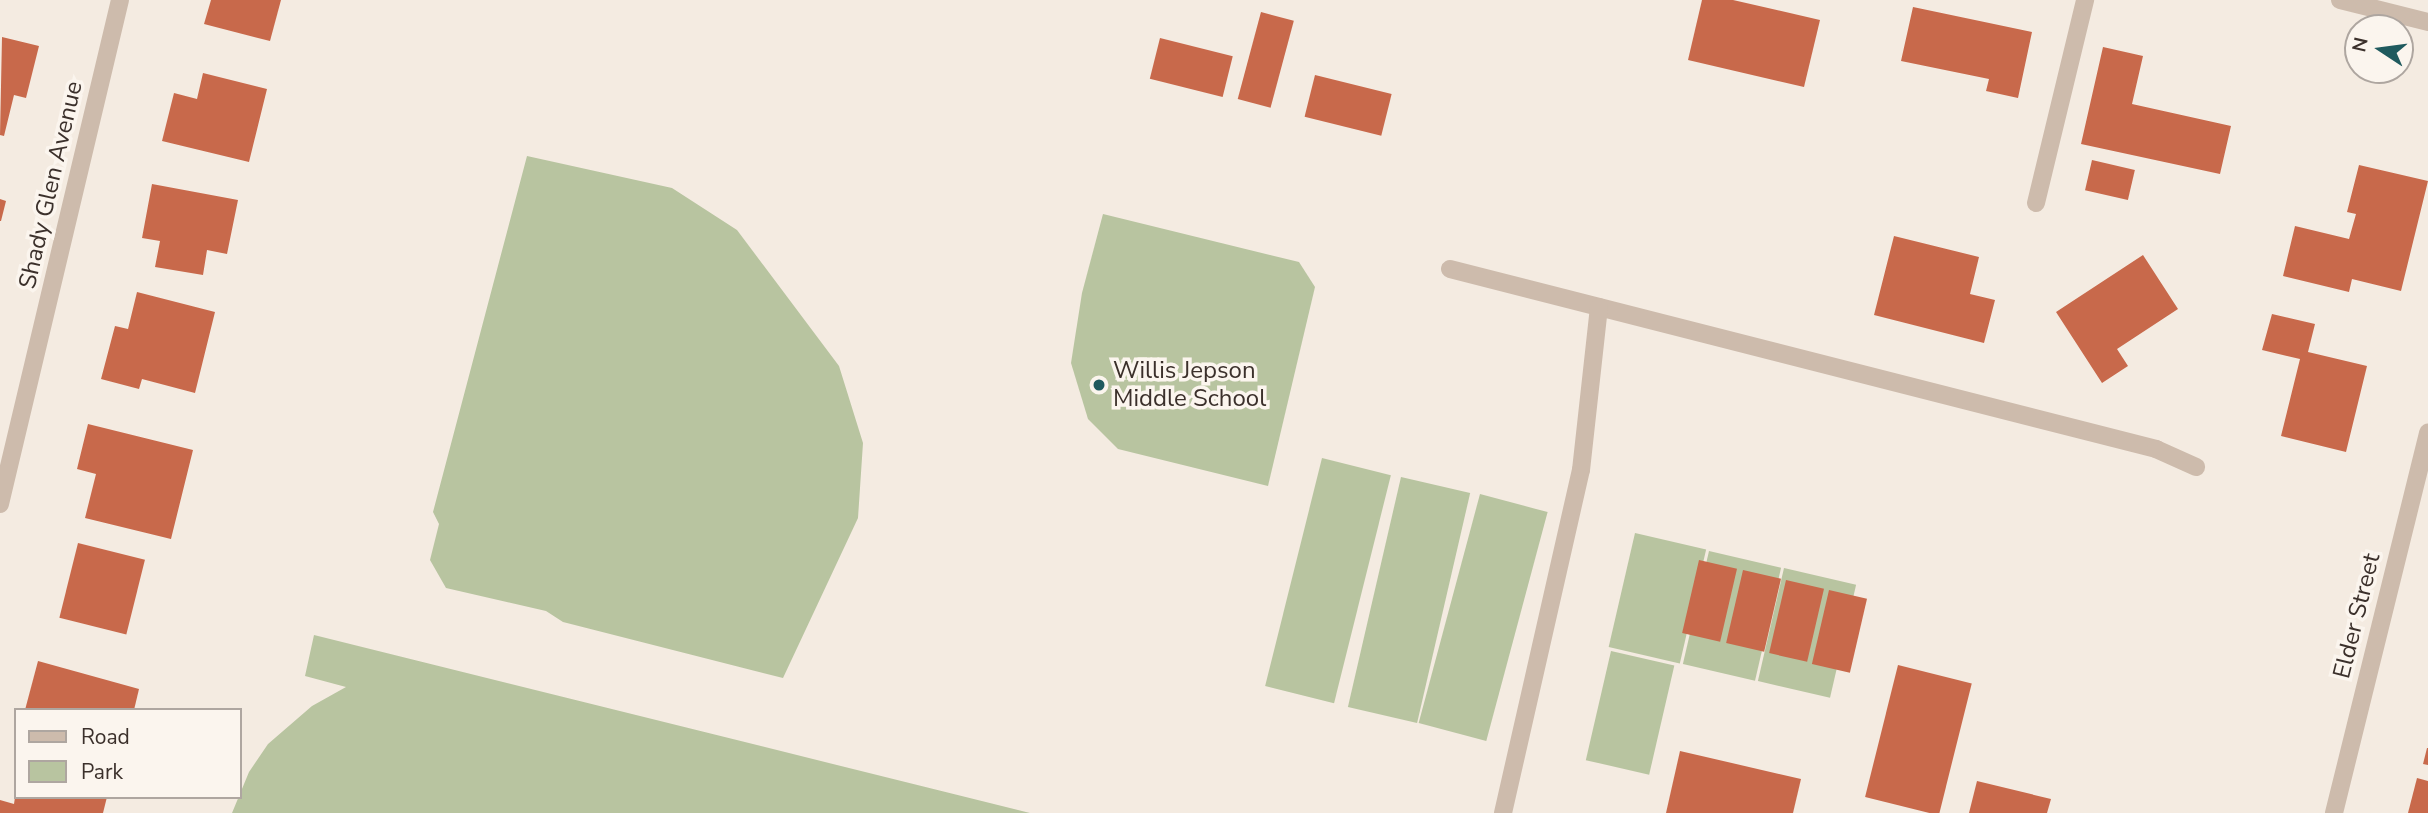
<!DOCTYPE html>
<html>
<head>
<meta charset="utf-8">
<style>
	body { margin:0 }
	#map { position:relative; width:2428px; height:813px; overflow:hidden; background:#f4ebe1; font-family:"Nunito Sans",sans-serif }
	div>[style] { position:absolute }
	.green>* { inset:0; background:#b8c4a0; transform-origin:0 0 }
	.building>* { inset:0; background:#c8694b; transform-origin:0 0 }
	.service>* { height:18px; margin:-9px; padding:0 9px; transform-origin:9px; border-radius:9px; background:#cdbbac }
	.minor>* { height:18px; margin:-9px; padding:0 9px; transform-origin:9px; border-radius:9px; background:#cdbbac }
	.tertiary>* { height:18px; margin:-9px; padding:0 9px; transform-origin:9px; border-radius:9px; background:#cdbbac }
	.dots>* { width:19px; height:19px; translate:-50% -50%; box-sizing:border-box; border:4px solid #fbf5ee; border-radius:50% }
	span { translate:-50% -50%; white-space:nowrap; text-align:center; line-height:1.15; -webkit-text-stroke:7px #fbf5ee; paint-order:stroke }
	.street-label { font-size:24px; color:#3b302b }
	.poi-label { font-size:24px; color:#3b302b }
	.left { translate:0 -50%; text-align:left }
	.legend { position:absolute; left:14px; top:708px; width:228px; height:91px; box-sizing:border-box; background:#fbf5ee; border:2px solid #aea6a0; margin:0; padding:9px 12px; list-style:none; font-size:21px; color:#3b302b }
	.legend li { display:flex; align-items:center; gap:14px; height:35px }
	.legend b { width:35px; border:2px solid #aea6a0 }
	.north { position:absolute; left:2344px; top:14px; width:70px; height:70px; box-sizing:border-box; background:#fbf5ee; border:2px solid #aea6a0; border-radius:50%; rotate:283deg; font-size:19px; font-weight:700; line-height:28px; text-align:center; color:#3b302b }
	.north::after { content:''; display:block; margin:auto; width:24px; height:32px; background:#1f5a5e; clip-path:polygon(50% 0,100% 100%,50% 72%,0 100%) }
</style>
</head>
<body>
<div id="map">
	<div class="green">
		<i style="clip-path:polygon(527px 156px,672px 188px,737px 230px,839px 366px,863px 443px,858px 518px,783px 678px,563px 622px,546px 611px,446px 588px,430px 560px,439px 524px,433px 512px)"></i>
		<i style="clip-path:polygon(1103px 214px,1299px 262px,1315px 287px,1268px 486px,1118px 449px,1088px 419px,1071px 363px,1082px 293px)"></i>
		<i style="left:1322px;top:458px;width:71px;height:235px;rotate:14deg"></i>
		<i style="left:1401px;top:477px;width:71px;height:236px;rotate:13deg"></i>
		<i style="left:1480px;top:494px;width:70px;height:237px;rotate:15deg"></i>
		<i style="left:1635px;top:533px;width:73px;height:117px;rotate:13deg"></i>
		<i style="left:1709px;top:551px;width:74px;height:116px;rotate:13deg"></i>
		<i style="left:1784px;top:568px;width:74px;height:116px;rotate:13deg"></i>
		<i style="clip-path:polygon(314px 635px,1030px 813px,232px 813px,249px 772px,268px 744px,312px 706px,346px 687px,305px 676px)"></i>
		<i style="left:1611px;top:651px;width:65px;height:112px;rotate:13deg"></i>
	</div>
	<div class="building">
		<i style="clip-path:polygon(211px 0,281px 0,270px 41px,204px 24px)"></i>
		<i style="clip-path:polygon(1702px 0,1733px 0,1820px 20px,1804px 87px,1688px 60px)"></i>
		<i style="clip-path:polygon(1913px 7px,2032px 32px,2018px 98px,1986px 91px,1989px 79px,1901px 61px)"></i>
		<i style="left:1261px;top:12px;width:34px;height:90px;rotate:15deg"></i>
		<i style="clip-path:polygon(2px 37px,39px 46px,26px 98px,14px 95px,4px 136px,0 135px)"></i>
		<i style="left:1160px;top:38px;width:75px;height:42px;rotate:14deg"></i>
		<i style="clip-path:polygon(2103px 47px,2143px 56px,2132px 104px,2231px 126px,2220px 174px,2081px 144px)"></i>
		<i style="clip-path:polygon(203px 73px,267px 89px,249px 162px,162px 141px,174px 93px,197px 99px)"></i>
		<i style="left:1315px;top:75px;width:79px;height:43px;rotate:14deg"></i>
		<i style="left:2092px;top:160px;width:44px;height:31px;rotate:13deg"></i>
		<i style="clip-path:polygon(2359px 165px,2428px 181px,2401px 291px,2352px 279px,2349px 292px,2283px 276px,2295px 226px,2349px 239px,2356px 214px,2347px 212px)"></i>
		<i style="clip-path:polygon(152px 184px,238px 200px,227px 254px,207px 250px,203px 275px,155px 267px,160px 241px,142px 238px)"></i>
		<i style="clip-path:polygon(0 199px,6px 201px,1px 221px,0 221px)"></i>
		<i style="clip-path:polygon(1894px 236px,1979px 257px,1970px 294px,1995px 300px,1984px 343px,1874px 315px)"></i>
		<i style="clip-path:polygon(2143px 255px,2178px 309px,2117px 349px,2128px 366px,2102px 383px,2056px 312px)"></i>
		<i style="clip-path:polygon(137px 292px,215px 312px,195px 393px,142px 379px,139px 389px,101px 379px,115px 326px,128px 329px)"></i>
		<i style="clip-path:polygon(2272px 314px,2315px 324px,2308px 352px,2367px 366px,2346px 452px,2281px 436px,2300px 359px,2262px 350px)"></i>
		<i style="clip-path:polygon(88px 424px,193px 450px,171px 539px,85px 518px,96px 474px,77px 469px)"></i>
		<i style="left:78px;top:543px;width:69px;height:77px;rotate:14deg"></i>
		<i style="left:1699px;top:560px;width:39px;height:75px;rotate:13deg"></i>
		<i style="left:1743px;top:570px;width:39px;height:75px;rotate:13deg"></i>
		<i style="left:1786px;top:580px;width:39px;height:75px;rotate:13deg"></i>
		<i style="left:1829px;top:590px;width:39px;height:76px;rotate:13deg"></i>
		<i style="clip-path:polygon(38px 661px,139px 689px,134px 710px,25px 710px)"></i>
		<i style="left:1898px;top:665px;width:76px;height:136px;rotate:14deg"></i>
		<i style="clip-path:polygon(2427px 748px,2428px 748px,2428px 765px,2423px 764px)"></i>
		<i style="clip-path:polygon(1680px 751px,1801px 779px,1793px 813px,1666px 813px)"></i>
		<i style="clip-path:polygon(2417px 778px,2428px 781px,2428px 813px,2408px 813px)"></i>
		<i style="clip-path:polygon(1977px 781px,2051px 799px,2047px 813px,1969px 813px)"></i>
		<i style="clip-path:polygon(15px 797px,107px 797px,103px 813px,0 813px,0 800px,14px 804px)"></i>
	</div>
	<div class="service">
		<i style="left:2036px;top:203px;width:209px;rotate:-76.4deg"></i>
		<i style="left:1450px;top:269px;width:729px;rotate:14.3deg"></i>
		<i style="left:2156px;top:449px;width:44px;rotate:24.2deg"></i>
		<i style="left:1503px;top:813px;width:352px;rotate:-77.2deg"></i>
		<i style="left:1581px;top:470px;width:164px;rotate:-83.7deg"></i>
	</div>
	<div class="minor">
		<i style="left:0;top:504px;width:518px;rotate:-76.61deg"></i>
		<i style="left:2334px;top:813px;width:392px;rotate:-76.1deg"></i>
	</div>
	<div class="tertiary">
		<i style="left:2340px;top:0;width:91px;rotate:14deg"></i>
	</div>
	<div class="dots">
		<i style="left:1099px;top:385px;background:#1f5a5e"></i>
	</div>
	<div class="street-label">
		<span style="left:51px;top:185px;rotate:-77deg">Shady Glen Avenue</span>
		<span style="left:2357px;top:616px;rotate:-76deg">Elder Street</span>
	</div>
	<div class="poi-label">
		<span class="left" style="left:1113px;top:385px">Willis Jepson<br>Middle School</span>
	</div>
	<ul class="legend">
	<li><b style="height:9px;background:#cdbbac"></b>Road</li>
	<li><b style="height:19px;background:#b8c4a0"></b>Park</li>
	</ul>
	<div class="north">N</div>
</div>
</body>
</html>
